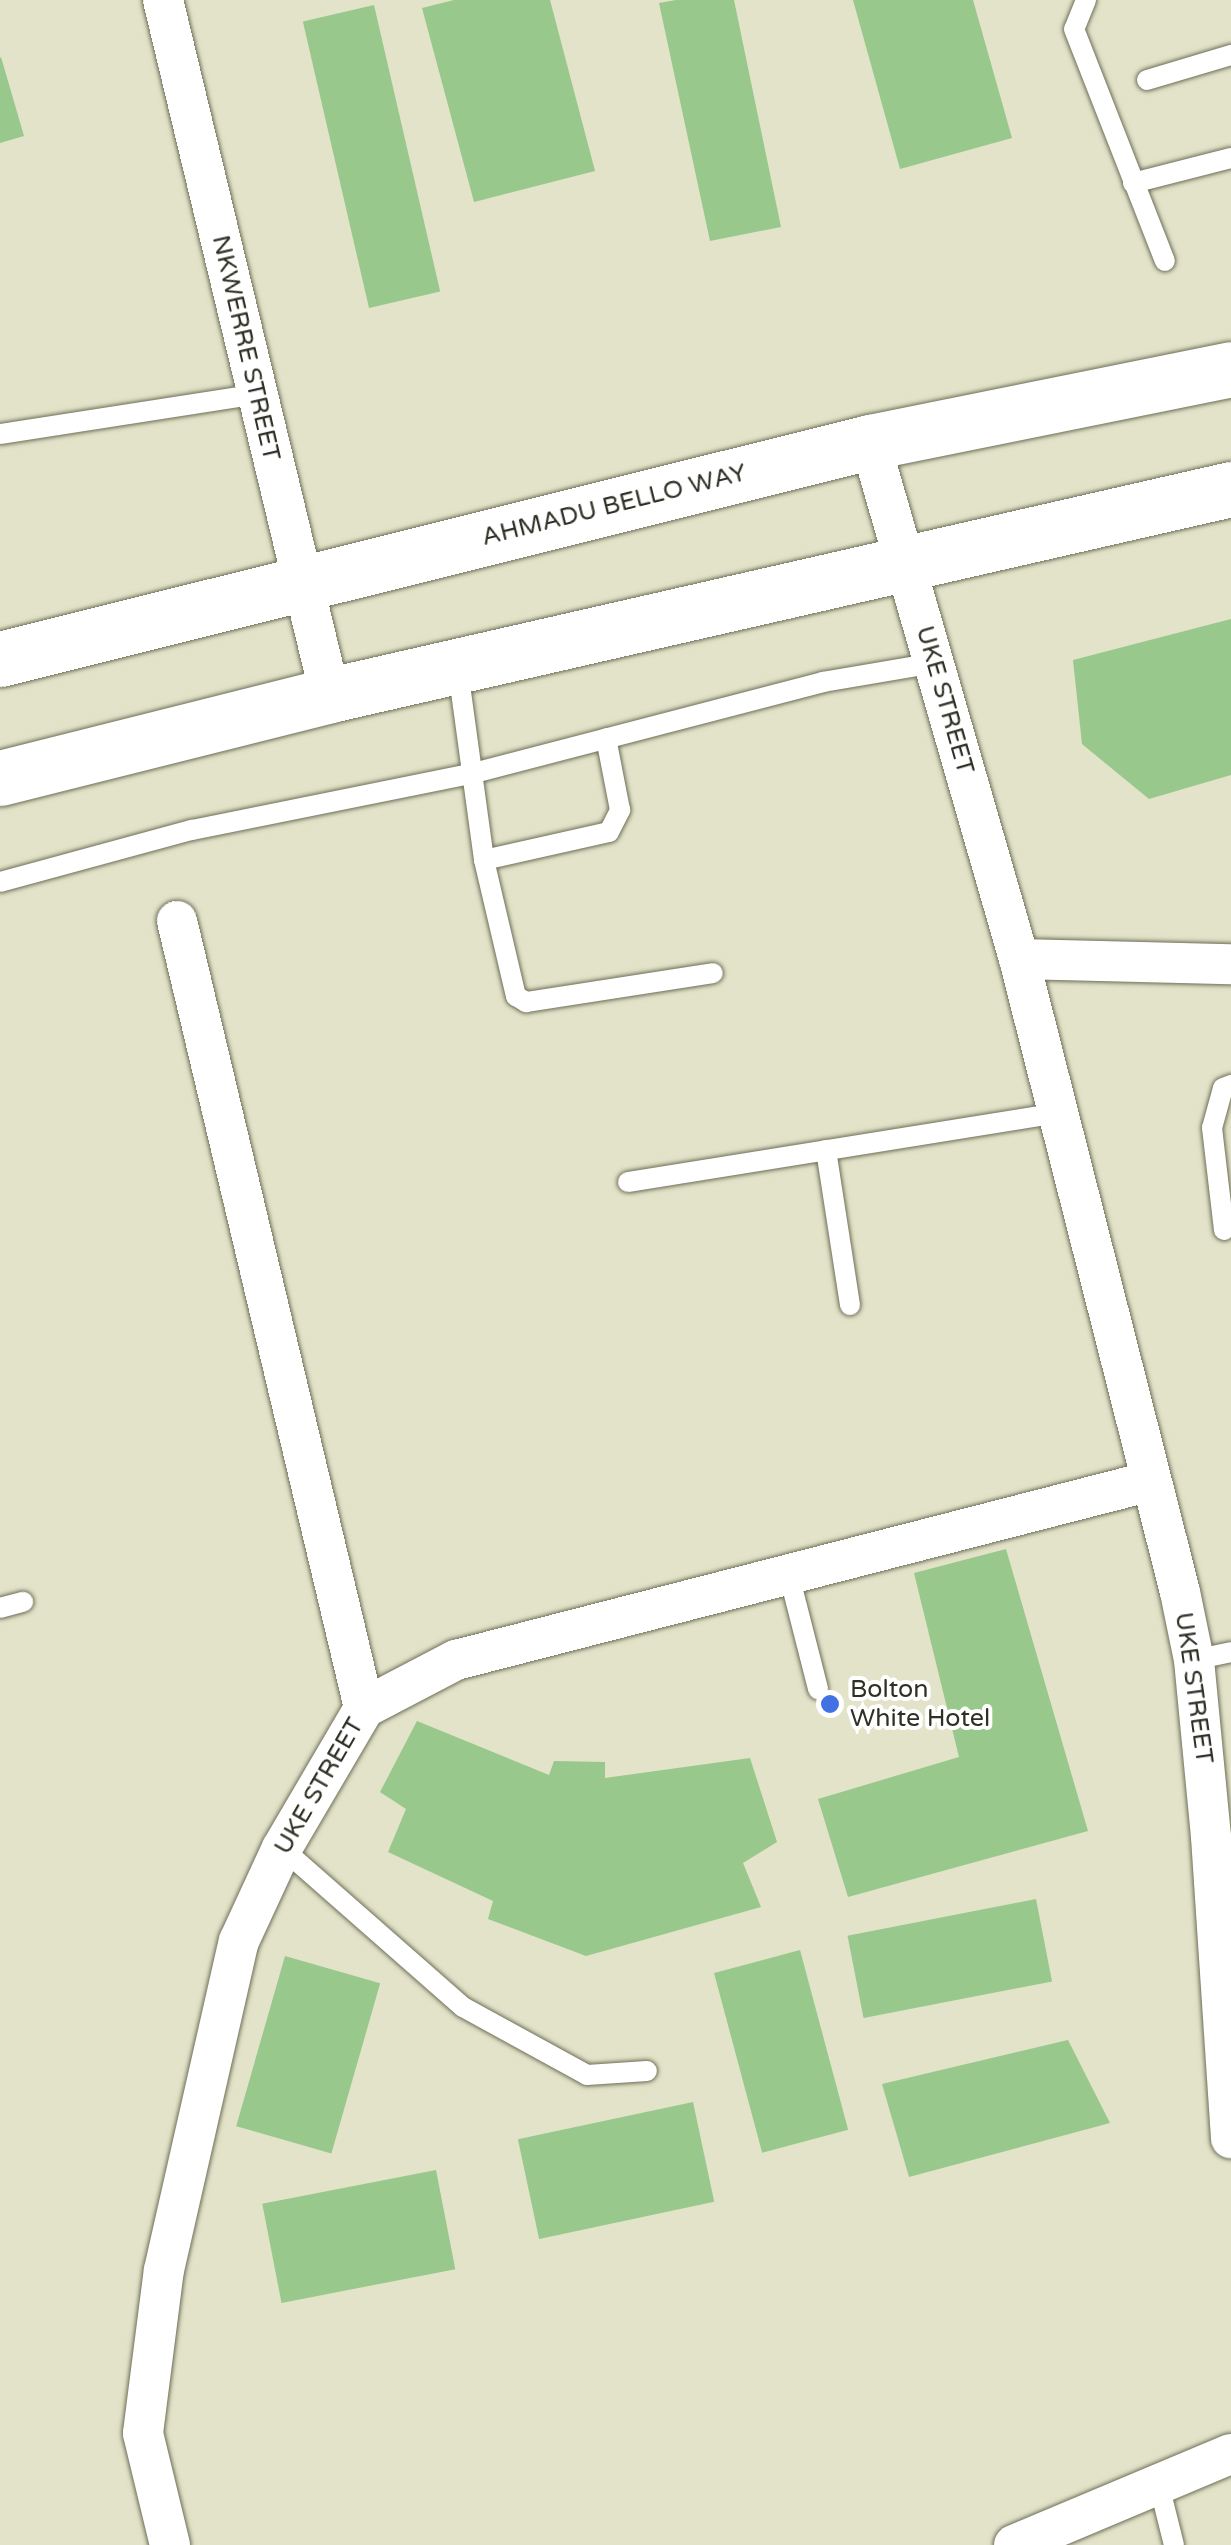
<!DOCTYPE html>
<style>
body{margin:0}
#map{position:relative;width:1231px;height:2545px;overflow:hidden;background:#e2e3c9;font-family:"Varela Round",sans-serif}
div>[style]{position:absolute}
.building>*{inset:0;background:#98c88b;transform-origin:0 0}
.roads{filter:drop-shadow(0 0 2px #6e6f58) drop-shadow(0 0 2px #6e6f58)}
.lane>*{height:20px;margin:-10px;padding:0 10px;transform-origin:10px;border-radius:10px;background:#fff}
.street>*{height:40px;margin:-20px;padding:0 20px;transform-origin:20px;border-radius:20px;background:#fff}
.primary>*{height:55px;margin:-27.5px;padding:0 27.5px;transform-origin:27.5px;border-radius:27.5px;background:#fff}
.dots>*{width:28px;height:28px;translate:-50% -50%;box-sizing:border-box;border:5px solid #fff;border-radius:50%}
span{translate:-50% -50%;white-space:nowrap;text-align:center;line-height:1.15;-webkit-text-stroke:8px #fff;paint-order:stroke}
.street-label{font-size:25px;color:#2e2f25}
.poi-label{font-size:25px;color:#2e2f25}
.left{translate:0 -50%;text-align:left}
</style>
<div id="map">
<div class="building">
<div style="clip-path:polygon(454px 0,550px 0,595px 171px,474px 202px,422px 8px)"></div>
<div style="clip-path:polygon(676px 0,734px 0,781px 227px,710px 241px,659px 3px)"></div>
<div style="clip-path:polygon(853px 0,973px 0,1012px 138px,900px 169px)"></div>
<div style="left:374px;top:5px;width:294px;height:73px;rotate:77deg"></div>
<div style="clip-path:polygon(1px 57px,24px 136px,0 143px,0 58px)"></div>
<div style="clip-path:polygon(1231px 619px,1231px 775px,1149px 799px,1082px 744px,1073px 660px)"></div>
<div style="clip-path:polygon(1006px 1549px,1088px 1831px,848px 1897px,818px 1799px,959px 1757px,914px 1573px)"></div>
<div style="clip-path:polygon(417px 1721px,549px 1775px,554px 1761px,605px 1762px,605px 1778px,750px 1758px,777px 1842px,743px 1863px,761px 1907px,586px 1956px,488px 1919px,493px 1901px,388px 1852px,406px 1809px,380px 1792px)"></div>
<div style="left:1036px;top:1899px;width:84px;height:192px;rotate:79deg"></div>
<div style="left:800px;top:1950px;width:186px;height:89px;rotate:75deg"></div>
<div style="left:285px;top:1956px;width:99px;height:177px;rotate:16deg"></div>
<div style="clip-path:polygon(1068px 2040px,1110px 2123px,909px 2177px,882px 2084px)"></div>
<div style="left:693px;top:2102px;width:102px;height:179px;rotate:78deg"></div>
<div style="left:436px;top:2170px;width:101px;height:177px;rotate:79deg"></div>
</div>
<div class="roads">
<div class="lane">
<div style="left:1086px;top:0;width:31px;rotate:112deg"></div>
<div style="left:1074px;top:29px;width:249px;rotate:68.6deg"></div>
<div style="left:1147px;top:80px;width:88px;rotate:-16.6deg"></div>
<div style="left:1133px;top:183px;width:101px;rotate:-14.3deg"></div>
<div style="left:0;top:434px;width:260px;rotate:-8.8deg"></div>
<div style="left:458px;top:670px;width:192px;rotate:82.2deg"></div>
<div style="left:484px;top:860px;width:140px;rotate:76.8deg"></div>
<div style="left:516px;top:996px;width:12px;rotate:31deg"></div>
<div style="left:526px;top:1002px;width:189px;rotate:-8.8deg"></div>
<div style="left:484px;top:860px;width:128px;rotate:-12.6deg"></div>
<div style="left:609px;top:832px;width:25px;rotate:-63deg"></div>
<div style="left:620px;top:810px;width:73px;rotate:-101deg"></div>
<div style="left:0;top:882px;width:199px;rotate:-15.2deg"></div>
<div style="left:192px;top:830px;width:288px;rotate:-11.4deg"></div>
<div style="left:474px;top:773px;width:361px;rotate:-14.6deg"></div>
<div style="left:823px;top:682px;width:113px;rotate:-9.7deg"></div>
<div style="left:826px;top:1150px;width:157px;rotate:81.2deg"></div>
<div style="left:628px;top:1182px;width:436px;rotate:-9.1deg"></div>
<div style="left:1224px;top:1230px;width:103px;rotate:-96.7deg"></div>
<div style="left:1212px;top:1128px;width:41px;rotate:-74.6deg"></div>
<div style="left:1223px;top:1088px;width:9px;rotate:-21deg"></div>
<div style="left:789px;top:1575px;width:118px;rotate:75.7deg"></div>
<div style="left:0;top:1608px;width:24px;rotate:-15deg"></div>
<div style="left:1194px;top:1660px;width:38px;rotate:-12deg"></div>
<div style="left:282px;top:1848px;width:241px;rotate:41.3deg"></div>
<div style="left:463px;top:2007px;width:141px;rotate:28.7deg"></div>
<div style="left:587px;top:2075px;width:60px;rotate:-3.8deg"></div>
<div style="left:1159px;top:2485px;width:62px;rotate:76deg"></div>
</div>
<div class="street">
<div style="left:163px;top:0;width:715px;rotate:76.49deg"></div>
<div style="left:870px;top:442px;width:538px;rotate:73.92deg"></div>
<div style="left:1019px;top:959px;width:653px;rotate:75.73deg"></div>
<div style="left:1180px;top:1592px;width:69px;rotate:78.4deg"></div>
<div style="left:1194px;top:1660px;width:178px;rotate:84.5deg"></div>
<div style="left:1211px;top:1837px;width:302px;rotate:86.2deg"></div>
<div style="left:177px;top:921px;width:809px;rotate:76.63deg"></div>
<div style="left:1019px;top:959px;width:212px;rotate:1.4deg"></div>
<div style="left:170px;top:2545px;width:115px;rotate:-103.6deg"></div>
<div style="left:143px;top:2433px;width:164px;rotate:-82.7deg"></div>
<div style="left:164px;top:2270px;width:337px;rotate:-77.2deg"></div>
<div style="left:239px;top:1941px;width:102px;rotate:-65.2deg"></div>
<div style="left:282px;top:1848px;width:162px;rotate:-59.6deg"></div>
<div style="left:364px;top:1708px;width:104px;rotate:-27.6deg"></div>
<div style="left:456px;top:1660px;width:718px;rotate:-14.44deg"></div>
<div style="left:1014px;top:2545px;width:235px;rotate:-22.8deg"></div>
</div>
<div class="primary">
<div style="left:0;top:659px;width:897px;rotate:-14.01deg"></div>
<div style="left:870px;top:442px;width:368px;rotate:-11.4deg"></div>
<div style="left:0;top:778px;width:340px;rotate:-14.1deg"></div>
<div style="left:330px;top:695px;width:924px;rotate:-12.88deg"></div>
</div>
</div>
<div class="dots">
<div style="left:830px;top:1704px;background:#4171e2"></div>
</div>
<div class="street-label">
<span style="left:246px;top:348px;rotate:77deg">NKWERRE STREET</span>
<span style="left:614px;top:505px;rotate:-14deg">AHMADU BELLO WAY</span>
<span style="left:945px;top:700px;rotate:74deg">UKE STREET</span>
<span style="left:1194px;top:1688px;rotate:82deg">UKE STREET</span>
<span style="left:319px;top:1786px;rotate:-60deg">UKE STREET</span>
</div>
<div class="poi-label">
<span class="left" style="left:850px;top:1704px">Bolton<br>White Hotel</span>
</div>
</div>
